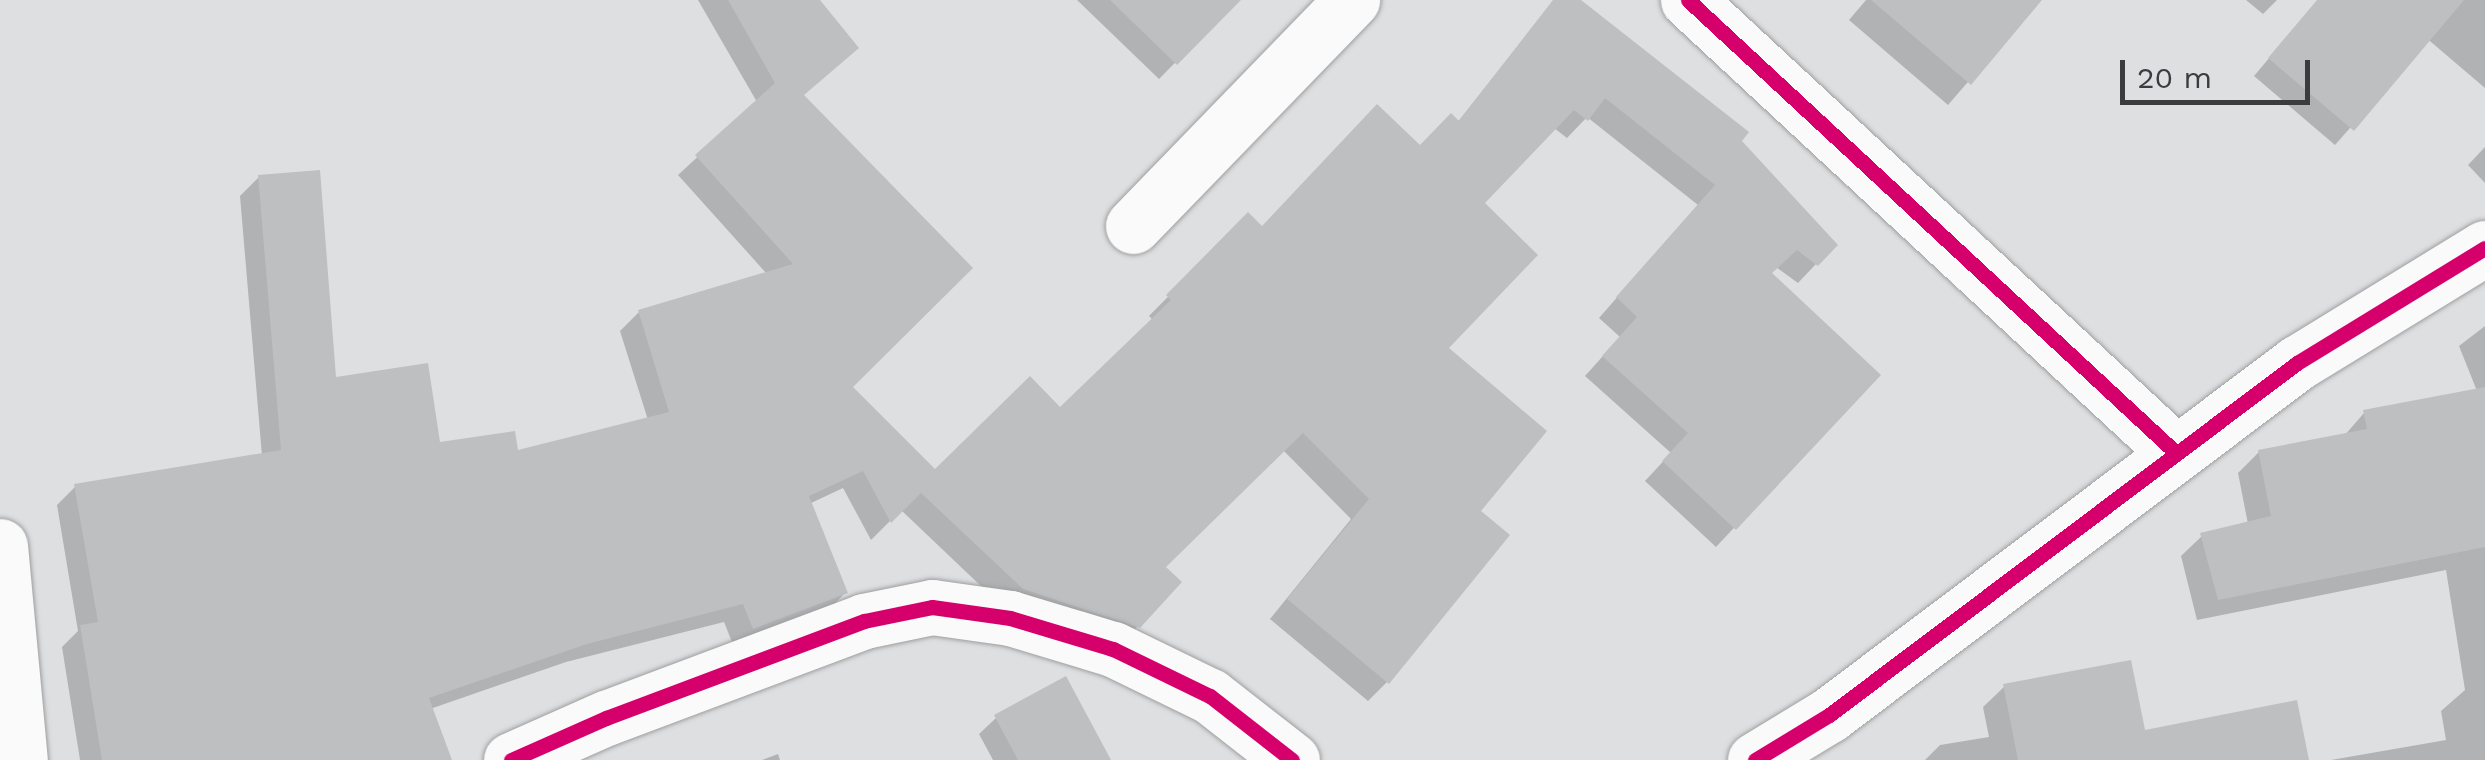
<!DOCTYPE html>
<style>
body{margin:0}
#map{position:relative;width:2485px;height:760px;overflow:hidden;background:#dedfe1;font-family:"Work Sans",sans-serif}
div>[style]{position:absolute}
.shadow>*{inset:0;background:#0003}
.building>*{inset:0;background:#bebfc1}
.roads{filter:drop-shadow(0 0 2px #9e9fa0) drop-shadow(0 0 2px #9e9fa0)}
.minor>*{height:55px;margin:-27.5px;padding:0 27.5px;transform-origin:27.5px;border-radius:27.5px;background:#fafafa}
.cycleway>*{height:15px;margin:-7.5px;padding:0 7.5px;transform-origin:7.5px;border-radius:7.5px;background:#d6006c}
span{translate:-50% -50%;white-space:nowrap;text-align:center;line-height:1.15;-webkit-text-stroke:9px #dddfe2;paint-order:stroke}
.scale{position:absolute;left:2120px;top:60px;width:190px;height:45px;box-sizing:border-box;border:5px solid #3c3c3e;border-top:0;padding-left:12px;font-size:30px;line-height:35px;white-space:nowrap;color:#3c3c3e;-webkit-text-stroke:8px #dddfe2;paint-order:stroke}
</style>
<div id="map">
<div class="shadow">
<div style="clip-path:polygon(698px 0,817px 0,802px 97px,849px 387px,935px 472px,1060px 411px,1153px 320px,1149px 316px,1248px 216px,1261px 229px,1420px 148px,1457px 123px,1554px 0,1577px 0,1739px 141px,1834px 245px,1798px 283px,1776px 267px,1769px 274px,1877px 375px,1716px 547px,1645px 481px,1671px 453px,1585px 376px,1620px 337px,1599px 318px,1698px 205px,1587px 117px,1567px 138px,1554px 128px,1482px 203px,1445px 348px,1477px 511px,1387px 682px,1368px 701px,1270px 619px,1351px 519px,1283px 450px,1162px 568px,1138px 626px,1119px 645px,1004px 608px,901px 510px,871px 540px,843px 488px,809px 504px,845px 593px,827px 612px,734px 647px,724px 622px,566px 662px,430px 709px,449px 760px,80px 760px,62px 647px,78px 631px,57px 505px,75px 487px,262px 456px,240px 196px,259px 177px,334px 380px,438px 445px,516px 453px,648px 420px,620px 331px,639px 312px,767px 274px,678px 175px,757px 102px)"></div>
<div style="clip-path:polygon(1077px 0,1237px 0,1159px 79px)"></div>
<div style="clip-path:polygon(1866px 0,2039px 0,1948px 105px,1849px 20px)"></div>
<div style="clip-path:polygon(2246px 0,2277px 0,2263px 14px)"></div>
<div style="clip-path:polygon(2318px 0,2356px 0,2417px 52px,2335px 145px,2254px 76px)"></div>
<div style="clip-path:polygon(2421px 0,2485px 0,2485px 88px,2404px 19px)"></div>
<div style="clip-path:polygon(2485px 147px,2485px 183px,2468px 165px)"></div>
<div style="clip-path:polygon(2485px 326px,2485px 760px,2331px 760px,2446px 740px,2441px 711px,2465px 690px,2446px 570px,2197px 620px,2181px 556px,2202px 536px,2248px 524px,2238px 473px,2259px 452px,2344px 436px,2364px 413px,2477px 391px,2459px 346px)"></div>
<div style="clip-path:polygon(2004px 687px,2143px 733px,2306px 760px,1925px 760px,1940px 745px,1989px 737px,1983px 707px)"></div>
<div style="clip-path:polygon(996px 718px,1108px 760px,993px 760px,979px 734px)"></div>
<div style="clip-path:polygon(778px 754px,780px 760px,762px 760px)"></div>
</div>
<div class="building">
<div style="clip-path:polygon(728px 0,820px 0,859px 48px,804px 95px,973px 268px,853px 387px,935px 469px,1030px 376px,1060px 407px,1171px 300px,1166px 295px,1248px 212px,1262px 226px,1377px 104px,1420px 145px,1451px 113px,1459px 121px,1553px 0,1581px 0,1749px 132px,1742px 141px,1838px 245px,1818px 266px,1797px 250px,1772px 273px,1881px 375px,1736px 530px,1662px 461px,1688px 433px,1602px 356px,1637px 317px,1616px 297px,1715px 185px,1605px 98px,1588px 121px,1574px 110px,1485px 203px,1538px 255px,1449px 348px,1547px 431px,1481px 511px,1510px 535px,1389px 684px,1287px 599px,1369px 499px,1303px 433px,1166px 567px,1182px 582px,1140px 628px,1023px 589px,921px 493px,891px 523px,863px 471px,809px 496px,848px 593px,753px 629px,743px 604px,587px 644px,429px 698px,452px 760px,102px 760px,80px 625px,98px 622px,74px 484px,281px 450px,258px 175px,320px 170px,336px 377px,428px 363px,440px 442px,515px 431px,518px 450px,669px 412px,638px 310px,793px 264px,695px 155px,775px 83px)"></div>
<div style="clip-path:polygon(1110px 0,1241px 0,1177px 65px)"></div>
<div style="clip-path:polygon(1871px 0,2042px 0,1971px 85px)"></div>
<div style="clip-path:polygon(2317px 0,2464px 0,2354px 131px,2268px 58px)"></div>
<div style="clip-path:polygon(2485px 387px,2485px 547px,2218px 600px,2200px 533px,2271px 516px,2258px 450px,2367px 429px,2363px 410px)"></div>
<div style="clip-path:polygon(2131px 660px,2145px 730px,2297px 700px,2309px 760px,2018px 760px,2003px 684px)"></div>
<div style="clip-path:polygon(1066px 676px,1111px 760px,1018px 760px,994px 715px)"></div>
</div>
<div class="roads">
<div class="minor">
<div style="left:1688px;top:0;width:663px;rotate:42.86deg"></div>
<div style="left:1133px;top:226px;width:315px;rotate:-45.9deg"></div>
<div style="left:0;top:546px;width:215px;rotate:84.7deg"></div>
<div style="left:511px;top:760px;width:104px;rotate:-23.9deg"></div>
<div style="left:606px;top:718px;width:276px;rotate:-20.6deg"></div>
<div style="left:864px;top:621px;width:69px;rotate:-11.6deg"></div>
<div style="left:932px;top:607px;width:79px;rotate:8deg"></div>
<div style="left:1010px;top:618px;width:108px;rotate:16.8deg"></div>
<div style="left:1113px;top:649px;width:108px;rotate:25.9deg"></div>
<div style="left:1210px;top:696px;width:104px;rotate:38deg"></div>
<div style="left:1755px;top:760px;width:87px;rotate:-31.3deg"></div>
<div style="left:1829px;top:715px;width:586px;rotate:-36.95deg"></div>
<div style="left:2297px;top:363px;width:220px;rotate:-31.5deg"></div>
</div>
</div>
<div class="cycleway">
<div style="left:1688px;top:0;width:663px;rotate:42.86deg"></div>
<div style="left:511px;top:760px;width:104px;rotate:-23.9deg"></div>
<div style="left:606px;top:718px;width:276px;rotate:-20.6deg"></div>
<div style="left:864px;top:621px;width:69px;rotate:-11.6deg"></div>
<div style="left:932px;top:607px;width:79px;rotate:8deg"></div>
<div style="left:1010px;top:618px;width:108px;rotate:16.8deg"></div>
<div style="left:1113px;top:649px;width:108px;rotate:25.9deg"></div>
<div style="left:1210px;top:696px;width:104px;rotate:38deg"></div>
<div style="left:1755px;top:760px;width:87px;rotate:-31.3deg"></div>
<div style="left:1829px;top:715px;width:586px;rotate:-36.95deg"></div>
<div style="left:2297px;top:363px;width:220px;rotate:-31.5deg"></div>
</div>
<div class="scale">20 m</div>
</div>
